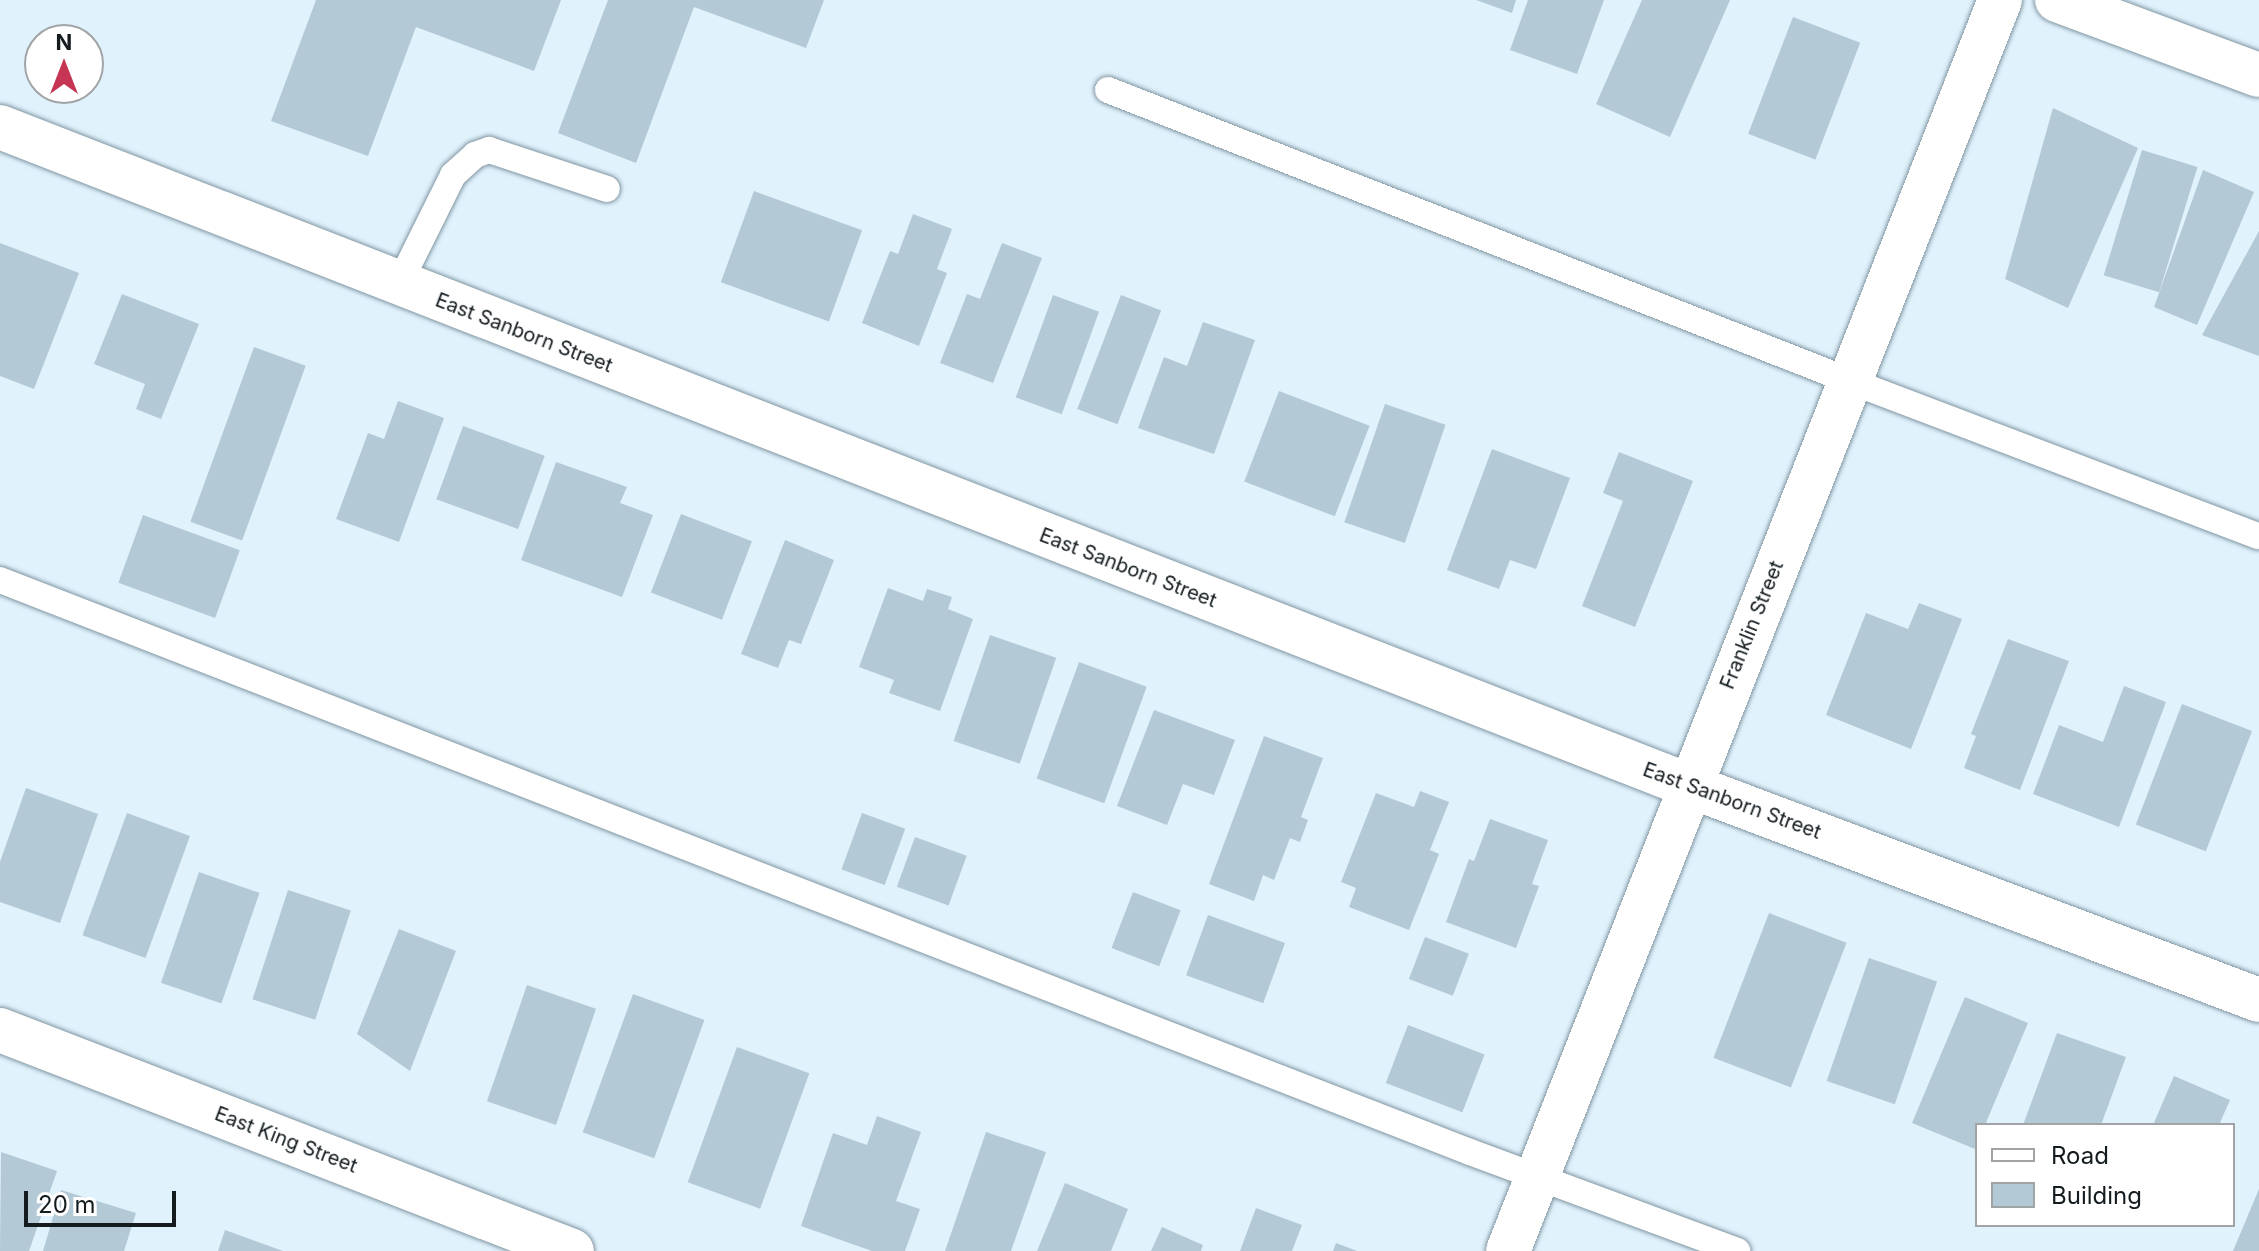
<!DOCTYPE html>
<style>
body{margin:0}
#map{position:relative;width:2259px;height:1251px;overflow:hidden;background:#e0f2fc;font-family:Inter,sans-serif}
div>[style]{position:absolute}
.building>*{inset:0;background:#b3c9d6;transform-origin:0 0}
.roads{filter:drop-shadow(0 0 2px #8196a2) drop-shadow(0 0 2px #8196a2)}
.lane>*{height:26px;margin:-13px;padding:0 13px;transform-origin:13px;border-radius:13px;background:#fff}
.street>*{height:44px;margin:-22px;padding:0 22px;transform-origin:22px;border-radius:22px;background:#fff}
.secondary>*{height:44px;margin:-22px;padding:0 22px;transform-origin:22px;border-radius:22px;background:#fff}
span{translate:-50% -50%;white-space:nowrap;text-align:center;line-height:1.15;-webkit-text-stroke:8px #fff;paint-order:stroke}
.street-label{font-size:20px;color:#141c20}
.legend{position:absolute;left:1975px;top:1123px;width:260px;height:104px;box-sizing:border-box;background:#fff;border:2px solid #a1a4a6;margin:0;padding:10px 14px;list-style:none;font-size:24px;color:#141c20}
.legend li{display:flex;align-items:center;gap:16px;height:40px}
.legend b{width:40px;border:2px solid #a1a4a6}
.north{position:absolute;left:24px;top:24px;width:80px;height:80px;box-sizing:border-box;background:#fff;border:2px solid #a1a4a6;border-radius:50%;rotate:0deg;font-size:22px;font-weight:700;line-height:32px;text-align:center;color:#141c20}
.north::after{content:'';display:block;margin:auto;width:28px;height:36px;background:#c63654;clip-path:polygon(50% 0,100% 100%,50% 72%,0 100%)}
.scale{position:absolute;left:24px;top:1191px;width:152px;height:36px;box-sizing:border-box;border:4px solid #141c20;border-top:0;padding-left:10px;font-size:24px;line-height:28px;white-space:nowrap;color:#141c20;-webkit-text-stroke:6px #fff;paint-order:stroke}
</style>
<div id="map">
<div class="building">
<div style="clip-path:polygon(316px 0,561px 0,534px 71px,416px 27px,368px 156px,271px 121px)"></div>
<div style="clip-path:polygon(608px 0,824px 0,806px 48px,694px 7px,636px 163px,558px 133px)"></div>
<div style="clip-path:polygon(1476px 0,1516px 0,1512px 13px)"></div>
<div style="clip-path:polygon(1528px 0,1604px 0,1577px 74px,1510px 50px)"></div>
<div style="clip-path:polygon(1642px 0,1730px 0,1670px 137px,1596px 104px)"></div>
<div style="left:1793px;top:17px;width:72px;height:125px;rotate:21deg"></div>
<div style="clip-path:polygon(2053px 108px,2138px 148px,2068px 308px,2005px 279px)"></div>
<div style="left:2142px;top:150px;width:58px;height:131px;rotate:17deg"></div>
<div style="clip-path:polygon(2203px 170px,2254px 192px,2197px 325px,2154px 307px)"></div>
<div style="left:754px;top:191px;width:115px;height:97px;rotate:20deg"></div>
<div style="clip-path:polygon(913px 214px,952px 229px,937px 269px,947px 273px,919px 346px,862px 323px,890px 251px,898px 254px)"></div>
<div style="clip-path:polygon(2259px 231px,2259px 356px,2202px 335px)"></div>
<div style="clip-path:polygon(0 243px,79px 273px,34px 389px,0 376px)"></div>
<div style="clip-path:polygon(1002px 243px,1042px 258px,993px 383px,940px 363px,967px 294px,980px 299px)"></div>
<div style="clip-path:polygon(122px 294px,199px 324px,161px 419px,136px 409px,145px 384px,94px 364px)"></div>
<div style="left:1053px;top:295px;width:49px;height:109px;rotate:20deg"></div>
<div style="left:1121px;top:295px;width:43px;height:122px;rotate:21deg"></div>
<div style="clip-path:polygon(1203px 322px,1255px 340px,1214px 454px,1138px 428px,1164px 357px,1187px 366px)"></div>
<div style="left:254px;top:347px;width:55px;height:186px;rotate:20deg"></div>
<div style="left:1279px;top:391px;width:97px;height:97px;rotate:21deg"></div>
<div style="clip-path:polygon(398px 401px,444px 418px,399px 542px,336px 519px,368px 433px,384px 439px)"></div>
<div style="left:1385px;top:404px;width:64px;height:125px;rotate:19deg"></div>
<div style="left:463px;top:426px;width:87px;height:78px;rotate:20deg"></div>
<div style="clip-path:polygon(1492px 449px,1570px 478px,1536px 569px,1510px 560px,1499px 589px,1447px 570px)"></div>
<div style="clip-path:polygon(1619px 452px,1693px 481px,1635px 627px,1582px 606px,1623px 501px,1603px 493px)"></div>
<div style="clip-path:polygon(556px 462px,627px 487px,620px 503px,653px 515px,622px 597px,521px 560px)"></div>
<div style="left:681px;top:514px;width:76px;height:84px;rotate:21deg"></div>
<div style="left:143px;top:515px;width:103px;height:72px;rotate:20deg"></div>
<div style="clip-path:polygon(785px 540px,834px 560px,801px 644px,789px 640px,778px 668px,741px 654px)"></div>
<div style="clip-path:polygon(888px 588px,923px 601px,927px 589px,952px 597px,948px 609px,973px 619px,940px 711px,889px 693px,894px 680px,859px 667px)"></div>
<div style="clip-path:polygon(1919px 603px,1962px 619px,1911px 749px,1826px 715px,1866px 613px,1908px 629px)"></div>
<div style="left:990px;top:635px;width:70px;height:112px;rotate:19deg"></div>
<div style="clip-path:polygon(2008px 639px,2069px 661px,2020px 790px,1964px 768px,1976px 736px,1971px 734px)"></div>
<div style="left:1079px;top:662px;width:72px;height:124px;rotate:20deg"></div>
<div style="clip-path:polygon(2124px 686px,2166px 702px,2119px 827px,2033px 794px,2059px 725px,2103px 742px)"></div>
<div style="left:2182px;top:704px;width:75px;height:129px;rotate:21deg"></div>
<div style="clip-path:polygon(1154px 710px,1235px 740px,1214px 795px,1183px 784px,1167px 825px,1117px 806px)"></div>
<div style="clip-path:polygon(1264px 736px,1323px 758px,1301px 817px,1308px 820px,1300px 842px,1290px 838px,1274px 880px,1263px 875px,1254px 901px,1209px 884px)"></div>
<div style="clip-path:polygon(26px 788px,98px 814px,60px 923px,0 902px,0 862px)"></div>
<div style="clip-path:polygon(1420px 791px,1449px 802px,1430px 850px,1439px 854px,1409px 930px,1349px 907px,1356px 888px,1341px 882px,1376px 793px,1414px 807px)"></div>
<div style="left:127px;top:813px;width:67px;height:130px;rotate:20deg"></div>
<div style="left:862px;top:813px;width:46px;height:60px;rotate:20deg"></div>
<div style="clip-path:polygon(1490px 819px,1548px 840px,1532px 884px,1539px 886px,1516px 948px,1446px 922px,1469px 859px,1474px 861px)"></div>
<div style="left:915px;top:837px;width:55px;height:53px;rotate:20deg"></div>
<div style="left:199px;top:872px;width:64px;height:117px;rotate:19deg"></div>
<div style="left:288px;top:890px;width:66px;height:115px;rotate:18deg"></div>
<div style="left:1133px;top:892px;width:51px;height:60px;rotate:21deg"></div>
<div style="left:1769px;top:913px;width:83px;height:155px;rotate:21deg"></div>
<div style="left:1208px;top:915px;width:82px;height:64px;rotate:20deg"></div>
<div style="clip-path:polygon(399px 929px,456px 951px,410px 1071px,357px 1034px)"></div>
<div style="left:1425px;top:937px;width:47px;height:45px;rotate:21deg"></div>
<div style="left:1869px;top:958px;width:72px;height:130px;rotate:19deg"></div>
<div style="left:527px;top:985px;width:73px;height:123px;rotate:19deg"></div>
<div style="left:633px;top:994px;width:76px;height:147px;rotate:20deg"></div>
<div style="clip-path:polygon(1965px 997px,2028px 1023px,1985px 1125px,1977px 1125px,1975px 1149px,1912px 1123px)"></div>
<div style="left:1408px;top:1025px;width:82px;height:62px;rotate:21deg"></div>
<div style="clip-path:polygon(2057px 1033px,2126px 1057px,2101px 1125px,2023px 1125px)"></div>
<div style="left:737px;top:1047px;width:77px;height:144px;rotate:20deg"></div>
<div style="clip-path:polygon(2174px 1076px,2230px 1100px,2219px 1125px,2153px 1125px)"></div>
<div style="clip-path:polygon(877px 1116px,921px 1132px,896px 1201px,920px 1209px,905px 1251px,872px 1251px,801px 1226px,833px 1133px,867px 1145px)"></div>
<div style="clip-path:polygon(986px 1132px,1046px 1152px,1011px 1251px,945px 1251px)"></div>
<div style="clip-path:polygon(1px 1152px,57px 1171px,29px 1251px,0 1251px)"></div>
<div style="clip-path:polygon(1065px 1183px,1128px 1209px,1111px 1251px,1037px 1251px)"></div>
<div style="clip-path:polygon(2259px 1189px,2259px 1251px,2233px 1251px)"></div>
<div style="clip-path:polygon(61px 1190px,136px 1213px,124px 1251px,43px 1251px)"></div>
<div style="clip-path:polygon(1256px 1208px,1302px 1225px,1292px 1251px,1240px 1251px)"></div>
<div style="clip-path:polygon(1162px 1227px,1203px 1245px,1201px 1251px,1151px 1251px)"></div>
<div style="clip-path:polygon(225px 1230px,283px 1251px,218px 1251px)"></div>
<div style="clip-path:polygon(1336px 1243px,1357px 1251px,1333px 1251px)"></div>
</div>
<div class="roads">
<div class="lane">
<div style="left:1108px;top:90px;width:797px;rotate:21.41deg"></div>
<div style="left:1850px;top:381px;width:437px;rotate:20.8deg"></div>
<div style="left:399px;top:284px;width:122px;rotate:-63.6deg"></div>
<div style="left:453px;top:175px;width:30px;rotate:-42deg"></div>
<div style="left:475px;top:155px;width:15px;rotate:-20deg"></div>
<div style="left:489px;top:150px;width:124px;rotate:18.3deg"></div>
<div style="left:0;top:580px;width:1577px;rotate:21.26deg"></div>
<div style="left:1470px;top:1152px;width:285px;rotate:20.3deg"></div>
</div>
<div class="street">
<div style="left:2057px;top:0;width:215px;rotate:20.4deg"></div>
<div style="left:0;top:1030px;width:613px;rotate:21.12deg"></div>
</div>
<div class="secondary">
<div style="left:0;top:127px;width:1814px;rotate:21.3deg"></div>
<div style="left:1690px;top:786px;width:608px;rotate:20.61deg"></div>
<div style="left:1508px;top:1251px;width:1344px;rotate:-68.53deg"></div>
</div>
</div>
<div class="street-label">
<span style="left:524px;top:333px;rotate:21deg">East Sanborn Street</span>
<span style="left:1128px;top:568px;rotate:21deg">East Sanborn Street</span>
<span style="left:1752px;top:625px;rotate:-68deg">Franklin Street</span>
<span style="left:1732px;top:801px;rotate:20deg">East Sanborn Street</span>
<span style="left:286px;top:1140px;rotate:21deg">East King Street</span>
</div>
<ul class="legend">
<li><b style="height:10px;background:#fff"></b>Road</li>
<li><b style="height:22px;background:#b3c9d6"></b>Building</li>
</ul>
<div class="north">N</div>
<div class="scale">20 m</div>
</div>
